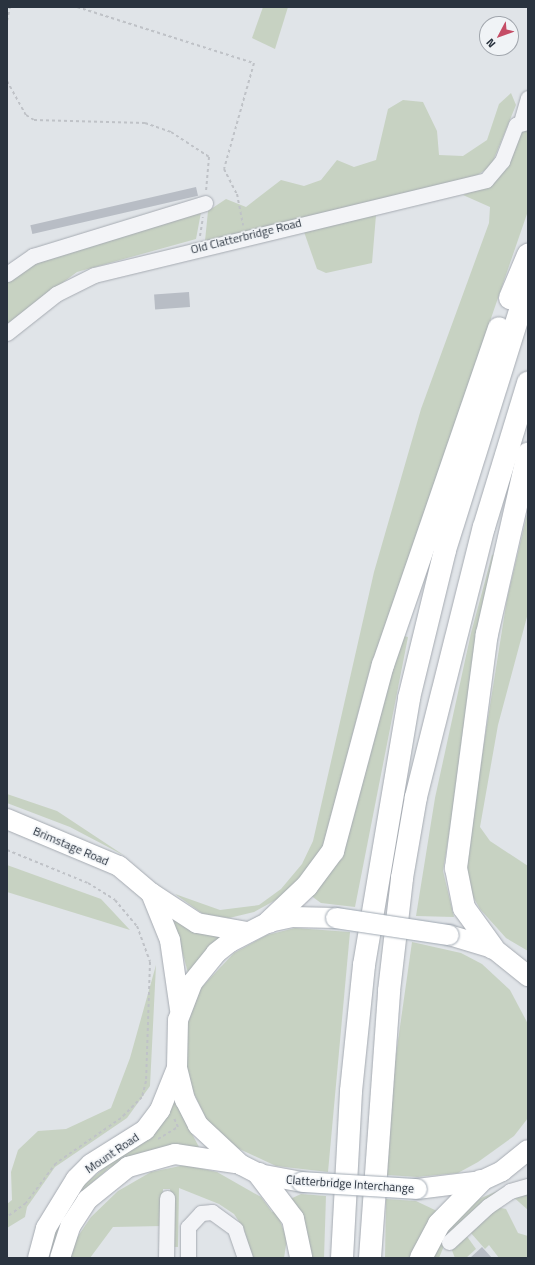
<!DOCTYPE html>
<style>
body{margin:0}
#map{position:relative;width:535px;height:1265px;overflow:hidden;background:#e0e4e8;font-family:"Titillium Web",sans-serif}
div>[style]{position:absolute}
.green>*{inset:0;background:#c7d2c2}
.building>*{inset:0;background:#b8bdc5;transform-origin:0 0}
.path>*{height:2px;margin-top:-1px;transform-origin:0;background:repeating-linear-gradient(90deg,#bfc2c7 0 3px,transparent 0 6px)}
.roads{filter:drop-shadow(0 0 1px #a6abb2) drop-shadow(0 0 1px #a6abb2)}
.minor>*{height:15px;margin:-7.5px;padding:0 7.5px;transform-origin:7.5px;border-radius:7.5px;background:#f3f4f7}
.major>*{height:20px;margin:-10px;padding:0 10px;transform-origin:10px;border-radius:10px;background:#fff}
.highway>*{height:22px;margin:-11px;padding:0 11px;transform-origin:11px;border-radius:11px;background:#fff}
.bridges{filter:drop-shadow(0 0 1px #a0a9b3) drop-shadow(0 0 1px #a0a9b3)}
.major-bridge>*{height:20px;margin:-10px;padding:0 10px;transform-origin:10px;border-radius:10px;background:#fff}
span{translate:-50% -50%;white-space:nowrap;text-align:center;line-height:1.15;-webkit-text-stroke:3px #f0f3f6;paint-order:stroke}
.street-label{font-size:12px;color:#2a333f}
.frame{position:absolute;inset:0;border:8px solid #2a333f;pointer-events:none}
.north{position:absolute;left:479px;top:16px;width:40px;height:40px;box-sizing:border-box;background:#f0f3f6;border:1px solid #a1a6ad;border-radius:50%;rotate:229deg;font-size:11px;font-weight:700;line-height:16px;text-align:center;color:#2a333f}
.north::after{content:'';display:block;margin:auto;width:14px;height:18px;background:#c54d66;clip-path:polygon(50% 0,100% 100%,50% 72%,0 100%)}
</style>
<div id="map">
<div class="green">
<div style="clip-path:polygon(263px 7px,288px 7px,275px 49px,252px 38px)"></div>
<div style="clip-path:polygon(511px 93px,516px 105px,491px 166px,470px 180px,205px 241px,208px 211px,226px 199px,246px 207px,281px 180px,304px 186px,321px 180px,337px 160px,354px 167px,376px 160px,388px 109px,403px 100px,423px 102px,437px 131px,439px 155px,463px 156px,487px 140px,499px 104px)"></div>
<div style="clip-path:polygon(528px 126px,528px 211px,370px 669px,319px 861px,281px 897px,254px 912px,229px 918px,203px 914px,175px 894px,220px 910px,259px 905px,281px 889px,302px 864px,313px 841px,374px 572px,421px 409px,489px 223px,490px 207px,463px 195px,484px 187px,520px 132px)"></div>
<div style="clip-path:polygon(202px 207px,196px 239px,77px 272px,7px 324px,7px 282px,45px 258px)"></div>
<div style="clip-path:polygon(376px 215px,372px 263px,326px 273px,317px 269px,303px 229px)"></div>
<div style="clip-path:polygon(528px 510px,528px 613px,498px 725px,480px 827px,490px 841px,528px 866px,528px 951px,506px 938px,480px 909px,472px 895px,465px 862px,507px 599px)"></div>
<div style="clip-path:polygon(495px 554px,443px 871px,454px 917px,416px 916px,435px 798px,471px 633px,492px 555px)"></div>
<div style="clip-path:polygon(400px 635px,408px 637px,355px 907px,321px 903px,310px 895px)"></div>
<div style="clip-path:polygon(7px 794px,57px 811px,125px 856px,70px 827px,7px 803px)"></div>
<div style="clip-path:polygon(7px 865px,101px 899px,130px 930px,7px 892px)"></div>
<div style="clip-path:polygon(176px 918px,221px 936px,188px 973px,174px 921px)"></div>
<div style="clip-path:polygon(295px 928px,350px 932px,328px 1172px,276px 1166px,233px 1146px,208px 1123px,186px 1077px,184px 1034px,200px 989px,234px 953px,267px 935px)"></div>
<div style="clip-path:polygon(412px 942px,461px 953px,482px 964px,510px 990px,528px 1024px,528px 1118px,514px 1136px,478px 1162px,458px 1173px,417px 1177px,387px 1175px,395px 1062px)"></div>
<div style="clip-path:polygon(156px 965px,150px 1086px,127px 1118px,55px 1167px,27px 1207px,25px 1217px,7px 1228px,7px 1204px,12px 1200px,11px 1172px,18px 1150px,38px 1131px,66px 1129px,111px 1108px,130px 1058px)"></div>
<div style="clip-path:polygon(173px 1098px,199px 1147px,148px 1151px,109px 1168px,80px 1193px,58px 1230px,52px 1258px,47px 1258px,57px 1223px,79px 1189px,110px 1163px)"></div>
<div style="clip-path:polygon(185px 1165px,217px 1172px,261px 1197px,272px 1212px,276px 1210px,287px 1239px,284px 1258px,252px 1258px,244px 1229px,234px 1214px,219px 1204px,179px 1188px,178px 1247px,171px 1247px,170px 1189px,163px 1189px,162px 1226px,113px 1227px,90px 1258px,70px 1258px,74px 1242px,91px 1217px,118px 1191px,151px 1172px)"></div>
<div style="clip-path:polygon(528px 1178px,528px 1183px,446px 1241px,439px 1258px,425px 1258px,465px 1209px,481px 1198px)"></div>
<div style="clip-path:polygon(528px 1189px,528px 1210px,511px 1195px)"></div>
<div style="clip-path:polygon(301px 1194px,326px 1196px,324px 1258px,307px 1258px,288px 1200px)"></div>
<div style="clip-path:polygon(386px 1199px,416px 1201px,437px 1211px,410px 1258px,385px 1258px)"></div>
<div style="clip-path:polygon(496px 1207px,506px 1209px,518px 1233px,528px 1236px,528px 1258px,499px 1258px,489px 1245px,485px 1249px,470px 1232px)"></div>
<div style="clip-path:polygon(466px 1235px,476px 1249px,466px 1258px,455px 1258px,451px 1248px)"></div>
</div>
<div class="building">
<div style="left:196px;top:187px;width:9px;height:170px;rotate:77deg"></div>
<div style="left:189px;top:292px;width:15px;height:35px;rotate:86deg"></div>
<div style="clip-path:polygon(482px 1247px,492px 1258px,470px 1258px)"></div>
</div>
<div class="path">
<div style="left:77px;top:7px;width:186px;rotate:17.6deg"></div>
<div style="left:254px;top:63px;width:110px;rotate:105.8deg"></div>
<div style="left:224px;top:169px;width:28px;rotate:63deg"></div>
<div style="left:237px;top:194px;width:32px;rotate:79deg"></div>
<div style="left:7px;top:21px;width:14px;rotate:-78deg"></div>
<div style="left:7px;top:81px;width:39px;rotate:61deg"></div>
<div style="left:26px;top:115px;width:9px;rotate:32deg"></div>
<div style="left:34px;top:120px;width:111px;rotate:1.5deg"></div>
<div style="left:145px;top:123px;width:28px;rotate:19deg"></div>
<div style="left:171px;top:132px;width:45px;rotate:33.3deg"></div>
<div style="left:209px;top:157px;width:34px;rotate:95deg"></div>
<div style="left:200px;top:236px;width:19px;rotate:-81deg"></div>
<div style="left:7px;top:850px;width:87px;rotate:22.2deg"></div>
<div style="left:88px;top:883px;width:32px;rotate:32deg"></div>
<div style="left:115px;top:900px;width:34px;rotate:50deg"></div>
<div style="left:137px;top:926px;width:38px;rotate:70deg"></div>
<div style="left:150px;top:962px;width:119px;rotate:91.9deg"></div>
<div style="left:146px;top:1081px;width:16px;rotate:104deg"></div>
<div style="left:142px;top:1097px;width:30px;rotate:135deg"></div>
<div style="left:121px;top:1118px;width:79px;rotate:145.3deg"></div>
<div style="left:56px;top:1163px;width:50px;rotate:126.9deg"></div>
<div style="left:26px;top:1203px;width:24px;rotate:144deg"></div>
<div style="left:158px;top:1139px;width:23px;rotate:-31deg"></div>
<div style="left:178px;top:1127px;width:12px;rotate:-114deg"></div>
</div>
<div class="roads">
<div class="minor">
<div style="left:521px;top:122px;width:25px;rotate:-74deg"></div>
<div style="left:7px;top:274px;width:32px;rotate:-35deg"></div>
<div style="left:33px;top:256px;width:180px;rotate:-17.1deg"></div>
<div style="left:7px;top:333px;width:63px;rotate:-38.5deg"></div>
<div style="left:56px;top:294px;width:42px;rotate:-26.6deg"></div>
<div style="left:94px;top:275px;width:403px;rotate:-13.6deg"></div>
<div style="left:486px;top:180px;width:25px;rotate:-50deg"></div>
<div style="left:502px;top:161px;width:39px;rotate:-69deg"></div>
<div style="left:516px;top:125px;width:12px;rotate:-14deg"></div>
<div style="left:449px;top:1242px;width:53px;rotate:-42.7deg"></div>
<div style="left:488px;top:1206px;width:27px;rotate:-34deg"></div>
<div style="left:510px;top:1191px;width:19px;rotate:-16deg"></div>
<div style="left:166px;top:1258px;width:60px;rotate:-89deg"></div>
<div style="left:188px;top:1258px;width:31px;rotate:-90deg"></div>
<div style="left:188px;top:1227px;width:19px;rotate:-47deg"></div>
<div style="left:201px;top:1213px;width:11px;rotate:-5deg"></div>
<div style="left:212px;top:1212px;width:29px;rotate:36deg"></div>
<div style="left:235px;top:1229px;width:31px;rotate:71deg"></div>
</div>
<div class="major">
<div style="left:7px;top:819px;width:121px;rotate:22.8deg"></div>
<div style="left:119px;top:866px;width:42px;rotate:40.2deg"></div>
<div style="left:151px;top:893px;width:55px;rotate:33.1deg"></div>
<div style="left:197px;top:923px;width:51px;rotate:10.2deg"></div>
<div style="left:151px;top:893px;width:51px;rotate:68deg"></div>
<div style="left:170px;top:940px;width:70px;rotate:81.8deg"></div>
<div style="left:449px;top:935px;width:46px;rotate:16.5deg"></div>
<div style="left:493px;top:948px;width:45px;rotate:38.7deg"></div>
<div style="left:302px;top:1182px;width:44px;rotate:-169.5deg"></div>
<div style="left:259px;top:1174px;width:20px;rotate:-153deg"></div>
<div style="left:241px;top:1165px;width:59px;rotate:-137.1deg"></div>
<div style="left:198px;top:1125px;width:28px;rotate:-117deg"></div>
<div style="left:185px;top:1100px;width:33px;rotate:-104deg"></div>
<div style="left:177px;top:1068px;width:48px;rotate:-88.8deg"></div>
<div style="left:178px;top:1020px;width:40px;rotate:-69deg"></div>
<div style="left:192px;top:983px;width:38px;rotate:-51deg"></div>
<div style="left:216px;top:953px;width:18px;rotate:-38deg"></div>
<div style="left:230px;top:942px;width:44px;rotate:-27.1deg"></div>
<div style="left:269px;top:922px;width:24px;rotate:-12deg"></div>
<div style="left:292px;top:917px;width:44px;rotate:1.3deg"></div>
<div style="left:417px;top:1189px;width:64px;rotate:-7.1deg"></div>
<div style="left:481px;top:1181px;width:23px;rotate:-25deg"></div>
<div style="left:502px;top:1171px;width:33px;rotate:-39deg"></div>
<div style="left:38px;top:1258px;width:31px;rotate:-75deg"></div>
<div style="left:46px;top:1228px;width:57px;rotate:-58.5deg"></div>
<div style="left:76px;top:1179px;width:21px;rotate:-45deg"></div>
<div style="left:91px;top:1164px;width:64px;rotate:-32.2deg"></div>
<div style="left:145px;top:1130px;width:25px;rotate:-53deg"></div>
<div style="left:160px;top:1110px;width:45px;rotate:-68deg"></div>
<div style="left:60px;top:1258px;width:35px;rotate:-72deg"></div>
<div style="left:71px;top:1225px;width:30px;rotate:-57deg"></div>
<div style="left:87px;top:1200px;width:53px;rotate:-38.8deg"></div>
<div style="left:128px;top:1167px;width:49px;rotate:-15.5deg"></div>
<div style="left:175px;top:1154px;width:61px;rotate:8.5deg"></div>
</div>
<div class="highway">
<div style="left:510px;top:298px;width:47px;rotate:-67.3deg"></div>
<div style="left:269px;top:922px;width:52px;rotate:-43.5deg"></div>
<div style="left:307px;top:886px;width:44px;rotate:-53.4deg"></div>
<div style="left:333px;top:851px;width:193px;rotate:-75deg"></div>
<div style="left:383px;top:665px;width:356px;rotate:-71deg"></div>
<div style="left:493px;top:948px;width:49px;rotate:-125.9deg"></div>
<div style="left:464px;top:908px;width:41px;rotate:-101.3deg"></div>
<div style="left:456px;top:868px;width:236px;rotate:-82.5deg"></div>
<div style="left:487px;top:634px;width:185px;rotate:-77.2deg"></div>
<div style="left:259px;top:1174px;width:56px;rotate:52.9deg"></div>
<div style="left:293px;top:1219px;width:40px;rotate:78deg"></div>
<div style="left:342px;top:1258px;width:167px;rotate:-86.9deg"></div>
<div style="left:351px;top:1091px;width:127px;rotate:-84.1deg"></div>
<div style="left:364px;top:965px;width:271px;rotate:-80.4deg"></div>
<div style="left:409px;top:698px;width:152px;rotate:-76.3deg"></div>
<div style="left:445px;top:550px;width:278px;rotate:-72.6deg"></div>
<div style="left:370px;top:1258px;width:268px;rotate:-85.9deg"></div>
<div style="left:389px;top:991px;width:114px;rotate:-83.4deg"></div>
<div style="left:402px;top:878px;width:82px;rotate:-80.2deg"></div>
<div style="left:416px;top:797px;width:278px;rotate:-75.9deg"></div>
<div style="left:484px;top:527px;width:151px;rotate:-73deg"></div>
<div style="left:421px;top:1258px;width:38px;rotate:-62deg"></div>
<div style="left:439px;top:1224px;width:60px;rotate:-45.7deg"></div>
</div>
</div>
<div class="bridges">
<div class="major-bridge">
<div style="left:336px;top:918px;width:114px;rotate:8.6deg"></div>
<div style="left:302px;top:1182px;width:115px;rotate:3.5deg"></div>
</div>
</div>
<div class="street-label">
<span style="left:246px;top:236px;rotate:-14deg">Old Clatterbridge Road</span>
<span style="left:71px;top:846px;rotate:23deg">Brimstage Road</span>
<span style="left:112px;top:1153px;rotate:-34deg">Mount Road</span>
<span style="left:350px;top:1184px;rotate:4deg">Clatterbridge Interchange</span>
</div>
<div class="frame"></div>
<div class="north">N</div>
</div>
